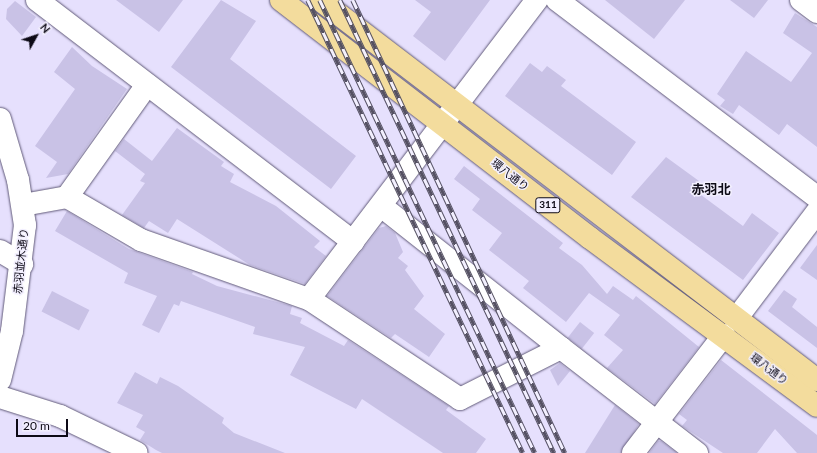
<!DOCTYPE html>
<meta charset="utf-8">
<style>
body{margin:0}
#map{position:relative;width:817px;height:453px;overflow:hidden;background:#e6e0fd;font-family:Lato,"Noto Sans JP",sans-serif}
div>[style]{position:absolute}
.building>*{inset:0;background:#c9c2e6;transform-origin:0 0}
.roads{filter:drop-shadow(0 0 1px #615a79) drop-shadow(0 0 1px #615a79)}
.minor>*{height:22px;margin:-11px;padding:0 11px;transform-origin:11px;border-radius:11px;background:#fff}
.major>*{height:22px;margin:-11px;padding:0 11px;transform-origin:11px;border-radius:11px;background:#f3dc9d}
.rail>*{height:4.5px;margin-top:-2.25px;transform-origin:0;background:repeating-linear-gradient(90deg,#f2effe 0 9px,#555163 0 18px);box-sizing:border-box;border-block:1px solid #555163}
span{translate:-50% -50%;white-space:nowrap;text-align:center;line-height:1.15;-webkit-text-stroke:3px #f2effe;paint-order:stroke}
.shield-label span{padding:1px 3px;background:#f2effe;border:1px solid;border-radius:3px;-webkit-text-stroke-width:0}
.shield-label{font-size:10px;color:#0d0a16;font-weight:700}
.street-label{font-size:11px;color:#0d0a16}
.quarter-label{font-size:13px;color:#0d0a16;font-weight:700}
.north{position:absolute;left:16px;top:16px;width:40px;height:40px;-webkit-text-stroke:3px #f2effe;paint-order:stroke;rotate:50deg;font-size:11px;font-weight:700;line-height:16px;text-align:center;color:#0d0a16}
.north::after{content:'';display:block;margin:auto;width:14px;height:18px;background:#0d0a16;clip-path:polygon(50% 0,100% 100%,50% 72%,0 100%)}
.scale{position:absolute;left:16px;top:419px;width:52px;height:18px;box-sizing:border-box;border:2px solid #0d0a16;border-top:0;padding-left:5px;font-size:12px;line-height:14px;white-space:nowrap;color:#0d0a16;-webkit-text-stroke:3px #f2effe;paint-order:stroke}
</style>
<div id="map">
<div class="building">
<div style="clip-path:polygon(116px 0,183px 0,159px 32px)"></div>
<div style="clip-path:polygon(221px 0,256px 21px,230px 59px,356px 156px,331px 189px,171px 67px)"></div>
<div style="clip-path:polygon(415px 0,490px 0,445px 61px,413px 36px,431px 12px)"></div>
<div style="clip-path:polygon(605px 0,685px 0,654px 39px)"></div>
<div style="clip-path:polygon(730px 0,768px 0,754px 18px)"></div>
<div style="clip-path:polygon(15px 1px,36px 17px,22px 36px,6px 19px,7px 9px)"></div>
<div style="clip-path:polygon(795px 13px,817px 27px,817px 147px,787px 124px,779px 135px,739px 105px,733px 114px,720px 106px,725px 100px,717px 94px,746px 51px,791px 82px,812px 53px,783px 33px)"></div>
<div style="clip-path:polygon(72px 47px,92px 66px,127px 89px,68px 174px,46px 178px,57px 162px,35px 146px,75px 89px,54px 72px)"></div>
<div style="clip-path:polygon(530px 63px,542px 72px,547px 66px,566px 80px,561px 86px,636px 142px,612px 175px,505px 96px)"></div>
<div style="clip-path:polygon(177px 128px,224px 162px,221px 166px,234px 174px,230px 182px,276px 206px,320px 241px,314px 247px,326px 256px,305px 284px,250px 265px,177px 219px,168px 233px,149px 221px,144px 228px,122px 215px,145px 183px,140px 181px,145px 174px,115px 151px,124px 139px,152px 161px)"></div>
<div style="clip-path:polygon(666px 157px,699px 181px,693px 189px,743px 226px,752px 213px,779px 233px,743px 280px,631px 197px)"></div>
<div style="clip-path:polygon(464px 166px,563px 243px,559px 248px,582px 265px,607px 294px,613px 286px,633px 300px,636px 296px,699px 347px,655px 404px,607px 368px,623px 350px,604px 335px,620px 315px,589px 293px,566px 322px,523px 288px,529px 281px,489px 250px,502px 233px,472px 210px,480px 199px,454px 179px)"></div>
<div style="clip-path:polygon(67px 211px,129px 249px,193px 272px,192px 274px,217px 286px,292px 306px,290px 314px,302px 318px,300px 323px,344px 346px,348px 340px,449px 406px,446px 410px,486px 439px,476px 453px,443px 453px,362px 399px,356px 409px,290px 375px,305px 347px,253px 334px,255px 327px,181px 301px,179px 306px,174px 304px,159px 333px,142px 325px,157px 296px,124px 283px,128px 273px,55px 231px)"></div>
<div style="clip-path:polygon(386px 226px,395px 233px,403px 252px,398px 258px,408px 266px,405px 270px,424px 296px,414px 309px,445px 334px,429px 357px,395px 334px,391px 338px,327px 296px,379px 228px)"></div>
<div style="clip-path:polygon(817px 245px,817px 280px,800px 268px)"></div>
<div style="clip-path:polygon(784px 290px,797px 299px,792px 307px,817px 327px,817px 348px,768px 311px)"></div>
<div style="left:52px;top:291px;width:42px;height:23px;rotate:27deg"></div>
<div style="left:580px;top:322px;width:18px;height:20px;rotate:38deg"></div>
<div style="clip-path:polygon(721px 360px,817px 435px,817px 453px,797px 453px,775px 429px,757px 453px,723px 453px,682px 426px,687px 420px,679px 414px)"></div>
<div style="clip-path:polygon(560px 363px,570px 371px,558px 386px,550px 370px)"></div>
<div style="clip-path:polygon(135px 372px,157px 384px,160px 377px,178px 386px,224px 418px,222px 423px,234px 433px,285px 453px,162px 453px,156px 450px,140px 440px,145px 432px,136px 427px,143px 415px,117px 403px)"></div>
<div style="clip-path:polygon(615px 405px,639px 424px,621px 453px,585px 453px)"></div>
<div style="clip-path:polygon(658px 441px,661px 441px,677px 453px,649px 453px)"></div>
</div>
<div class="roads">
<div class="minor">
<div style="left:37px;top:0;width:398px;rotate:37.4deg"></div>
<div style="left:557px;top:0;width:326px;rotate:37.2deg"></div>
<div style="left:801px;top:0;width:20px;rotate:37deg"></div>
<div style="left:0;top:119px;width:64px;rotate:73.6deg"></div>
<div style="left:18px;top:180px;width:46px;rotate:81.2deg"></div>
<div style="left:25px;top:225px;width:107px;rotate:97deg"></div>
<div style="left:12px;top:331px;width:50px;rotate:103.8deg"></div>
<div style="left:67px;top:197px;width:138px;rotate:-54.5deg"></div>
<div style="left:23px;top:205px;width:45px;rotate:-10.3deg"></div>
<div style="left:67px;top:197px;width:86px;rotate:30.2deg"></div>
<div style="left:141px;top:240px;width:178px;rotate:19.4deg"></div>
<div style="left:309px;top:299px;width:181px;rotate:33.5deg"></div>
<div style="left:460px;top:399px;width:113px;rotate:-26.8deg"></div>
<div style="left:561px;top:348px;width:229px;rotate:-141.7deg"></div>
<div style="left:0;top:251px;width:26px;rotate:31deg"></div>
<div style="left:309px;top:299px;width:376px;rotate:-52.7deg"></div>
<div style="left:736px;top:319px;width:134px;rotate:-52.9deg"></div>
<div style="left:561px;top:348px;width:172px;rotate:37.7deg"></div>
<div style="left:0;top:397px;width:63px;rotate:17.6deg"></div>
<div style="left:60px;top:416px;width:85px;rotate:25.7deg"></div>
<div style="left:633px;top:453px;width:149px;rotate:-52.4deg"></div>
</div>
<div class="major">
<div style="left:281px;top:0;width:390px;rotate:37.6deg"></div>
<div style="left:590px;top:238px;width:282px;rotate:36.5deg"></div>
<div style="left:320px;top:0;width:626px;rotate:37.4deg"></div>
</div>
</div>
<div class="rail">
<div style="left:308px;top:0;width:501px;rotate:64.61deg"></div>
<div style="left:320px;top:0;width:501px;rotate:64.61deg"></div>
<div style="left:340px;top:0;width:501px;rotate:64.71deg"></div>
<div style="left:353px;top:0;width:500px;rotate:64.92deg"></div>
</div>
<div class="shield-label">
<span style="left:548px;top:205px">311</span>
</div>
<div class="street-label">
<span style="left:510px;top:175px;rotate:38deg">環八通り</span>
<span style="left:21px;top:261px;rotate:-84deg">赤羽並木通り</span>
<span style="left:769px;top:369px;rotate:37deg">環八通り</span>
</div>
<div class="quarter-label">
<span style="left:711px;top:189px">赤羽北</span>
</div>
<div class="north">N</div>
<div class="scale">20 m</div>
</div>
